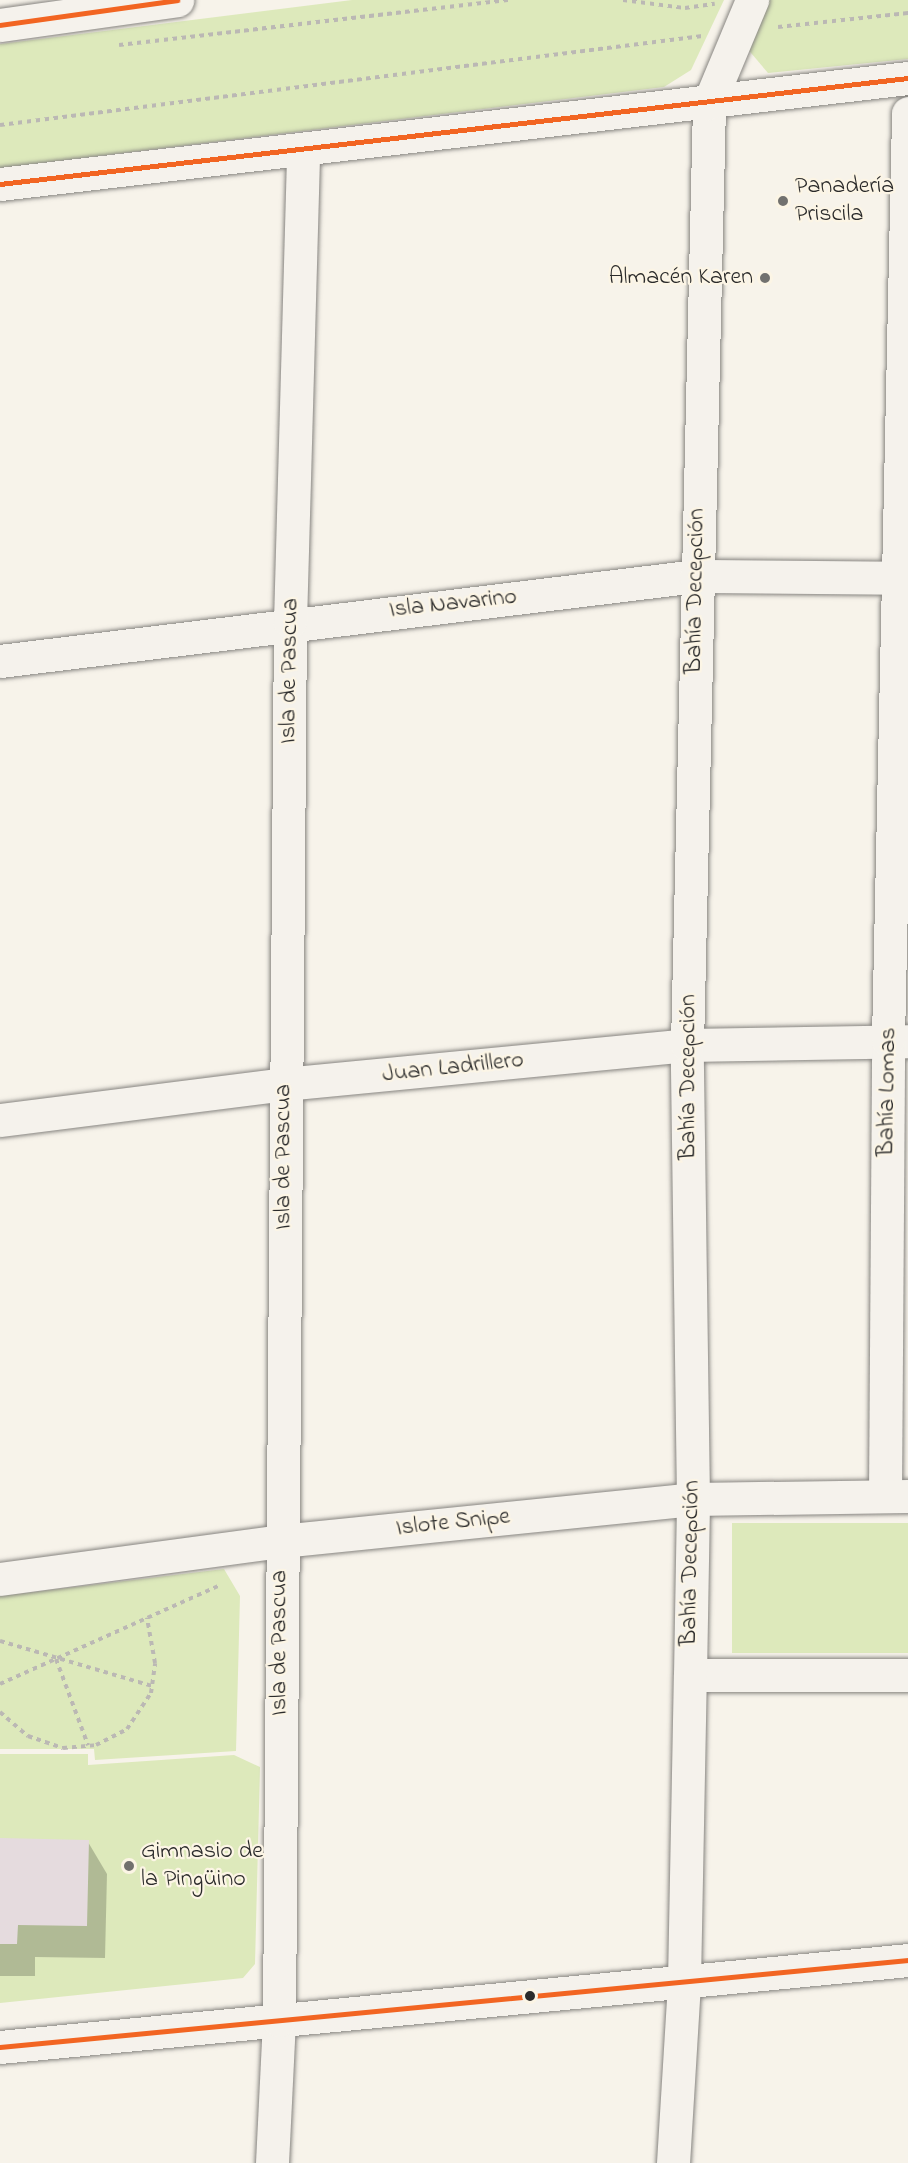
<!DOCTYPE html>
<meta charset="utf-8">
<style>
body{margin:0}
#map{position:relative;width:908px;height:2163px;overflow:hidden;background:#f7f3ea;font-family:"Indie Flower",sans-serif}
div>[style]{position:absolute}
.green>*{inset:0;background:#dde9bb;transform-origin:0 0}
.shadow>*{inset:0;background:#0003}
.building>*{inset:0;background:#e5dbde}
.path>*{height:4px;margin-top:-2px;transform-origin:0;background:repeating-linear-gradient(90deg,#bbb8b4 0 4.5px,transparent 0 9px)}
.roads{filter:drop-shadow(0 0 2px #878581) drop-shadow(0 0 2px #878581)}
.minor>*{height:33px;margin:-16.5px;padding:0 16.5px;transform-origin:16.5px;border-radius:16.5px;background:#f5f2ec}
.major>*{height:33px;margin:-16.5px;padding:0 16.5px;transform-origin:16.5px;border-radius:16.5px;background:#f5f2ec}
.bus-1>*{height:4.5px;margin:-2.25px;padding:0 2.25px;transform-origin:2.25px;border-radius:2.25px;background:#f26522}
.dots>*{width:16px;height:16px;translate:-50% -50%;box-sizing:border-box;border:3px solid #fcf5e5;border-radius:50%}
span{translate:-50% -50%;white-space:nowrap;text-align:center;line-height:1.15;-webkit-text-stroke:4.5px #fcf5e5;paint-order:stroke}
.poi-label{font-size:24px;color:#2b2b2b}
.left{translate:0 -50%;text-align:left}
.right{translate:-100% -50%;text-align:right}
.street-label{font-size:24px;color:#2b2b2b}
</style>
<div id="map">
<div class="green">
<div style="clip-path:polygon(352px 0,724px 0,691px 70px,664px 87px,0 168px,0 44px)"></div>
<div style="clip-path:polygon(764px 0,908px 0,908px 59px,768px 73px,746px 47px)"></div>
<div style="left:732px;top:1523px;width:176px;height:130px"></div>
<div style="clip-path:polygon(224px 1569px,240px 1596px,236px 1751px,95px 1760px,94px 1749px,0 1749px,0 1596px)"></div>
<div style="clip-path:polygon(0 1754px,88px 1754px,88px 1765px,234px 1755px,260px 1767px,255px 1964px,243px 1978px,0 2003px)"></div>
</div>
<div class="shadow">
<div style="clip-path:polygon(0 1840px,88px 1842px,107px 1874px,105px 1958px,35px 1957px,35px 1976px,0 1976px)"></div>
</div>
<div class="building">
<div style="clip-path:polygon(0 1838px,89px 1840px,87px 1926px,18px 1925px,17px 1944px,0 1944px)"></div>
</div>
<div class="path">
<div style="left:623px;top:0;width:63px;rotate:7.4deg"></div>
<div style="left:685px;top:8px;width:30px;rotate:-8deg"></div>
<div style="left:778px;top:27px;width:131px;rotate:-6.1deg"></div>
<div style="left:119px;top:45px;width:394px;rotate:-6.6deg"></div>
<div style="left:0;top:125px;width:708px;rotate:-7.23deg"></div>
<div style="left:0;top:1641px;width:159px;rotate:16.5deg"></div>
<div style="left:56px;top:1659px;width:92px;rotate:69.6deg"></div>
<div style="left:0;top:1684px;width:241px;rotate:-24.2deg"></div>
<div style="left:0;top:1712px;width:37px;rotate:41deg"></div>
<div style="left:28px;top:1736px;width:37px;rotate:19deg"></div>
<div style="left:63px;top:1748px;width:33px;rotate:-5deg"></div>
<div style="left:96px;top:1745px;width:35px;rotate:-27deg"></div>
<div style="left:127px;top:1729px;width:43px;rotate:-56.3deg"></div>
<div style="left:151px;top:1693px;width:30px;rotate:-82deg"></div>
<div style="left:155px;top:1663px;width:46px;rotate:-100.1deg"></div>
</div>
<div class="roads">
<div class="minor">
<div style="left:0;top:661px;width:701px;rotate:-6.96deg"></div>
<div style="left:696px;top:576px;width:212px;rotate:0.5deg"></div>
<div style="left:0;top:1120px;width:286px;rotate:-7.2deg"></div>
<div style="left:284px;top:1084px;width:405px;rotate:-5.5deg"></div>
<div style="left:687px;top:1045px;width:221px;rotate:-1deg"></div>
<div style="left:885px;top:1495px;width:455px;rotate:-89.6deg"></div>
<div style="left:888px;top:1040px;width:927px;rotate:-88.76deg"></div>
<div style="left:0;top:1579px;width:284px;rotate:-7.7deg"></div>
<div style="left:281px;top:1541px;width:414px;rotate:-5.8deg"></div>
<div style="left:693px;top:1499px;width:215px;rotate:-0.8deg"></div>
<div style="left:690px;top:1675px;width:218px"></div>
<div style="left:0;top:2047px;width:912px;rotate:-5.47deg"></div>
<div style="left:272px;top:2163px;width:143px;rotate:-87.2deg"></div>
<div style="left:279px;top:2020px;width:1398px;rotate:-89.55deg"></div>
<div style="left:290px;top:622px;width:471px;rotate:-88.4deg"></div>
<div style="left:673px;top:2163px;width:182px;rotate:-86.5deg"></div>
<div style="left:684px;top:1981px;width:306px;rotate:-88.9deg"></div>
<div style="left:690px;top:1675px;width:176px;rotate:-89deg"></div>
<div style="left:693px;top:1499px;width:454px;rotate:-90.8deg"></div>
<div style="left:687px;top:1045px;width:942px;rotate:-88.66deg"></div>
<div style="left:709px;top:103px;width:112px;rotate:-67.3deg"></div>
</div>
<div class="major">
<div style="left:0;top:25px;width:179px;rotate:-8deg"></div>
<div style="left:0;top:184px;width:914px;rotate:-6.66deg"></div>
</div>
</div>
<div class="bus-1">
<div style="left:0;top:25px;width:179px;rotate:-8deg"></div>
<div style="left:0;top:184px;width:914px;rotate:-6.66deg"></div>
<div style="left:0;top:2047px;width:912px;rotate:-5.47deg"></div>
</div>
<div class="dots">
<div style="left:783px;top:201px;background:#72716e"></div>
<div style="left:765px;top:278px;background:#72716e"></div>
<div style="left:129px;top:1866px;background:#72716e"></div>
<div style="left:530px;top:1996px;background:#2b2b2b"></div>
</div>
<div class="poi-label">
<span class="left" style="left:795px;top:201px">Panadería<br>Priscila</span>
<span class="right" style="left:753px;top:278px">Almacén Karen</span>
<span class="left" style="left:141px;top:1866px">Gimnasio de<br>la Pingüino</span>
</div>
<div class="street-label">
<span style="left:696px;top:591px;rotate:-89deg">Bahía Decepción</span>
<span style="left:453px;top:604px;rotate:-6deg">Isla Navarino</span>
<span style="left:290px;top:671px;rotate:-89deg">Isla de Pascua</span>
<span style="left:453px;top:1068px;rotate:-6deg">Juan Ladrillero</span>
<span style="left:689px;top:1077px;rotate:-90deg">Bahía Decepción</span>
<span style="left:888px;top:1092px;rotate:-89deg">Bahía Lomas</span>
<span style="left:284px;top:1157px;rotate:-90deg">Isla de Pascua</span>
<span style="left:453px;top:1523px;rotate:-6deg">Islote Snipe</span>
<span style="left:691px;top:1563px;rotate:-89deg">Bahía Decepción</span>
<span style="left:280px;top:1643px;rotate:-90deg">Isla de Pascua</span>
</div>
</div>
